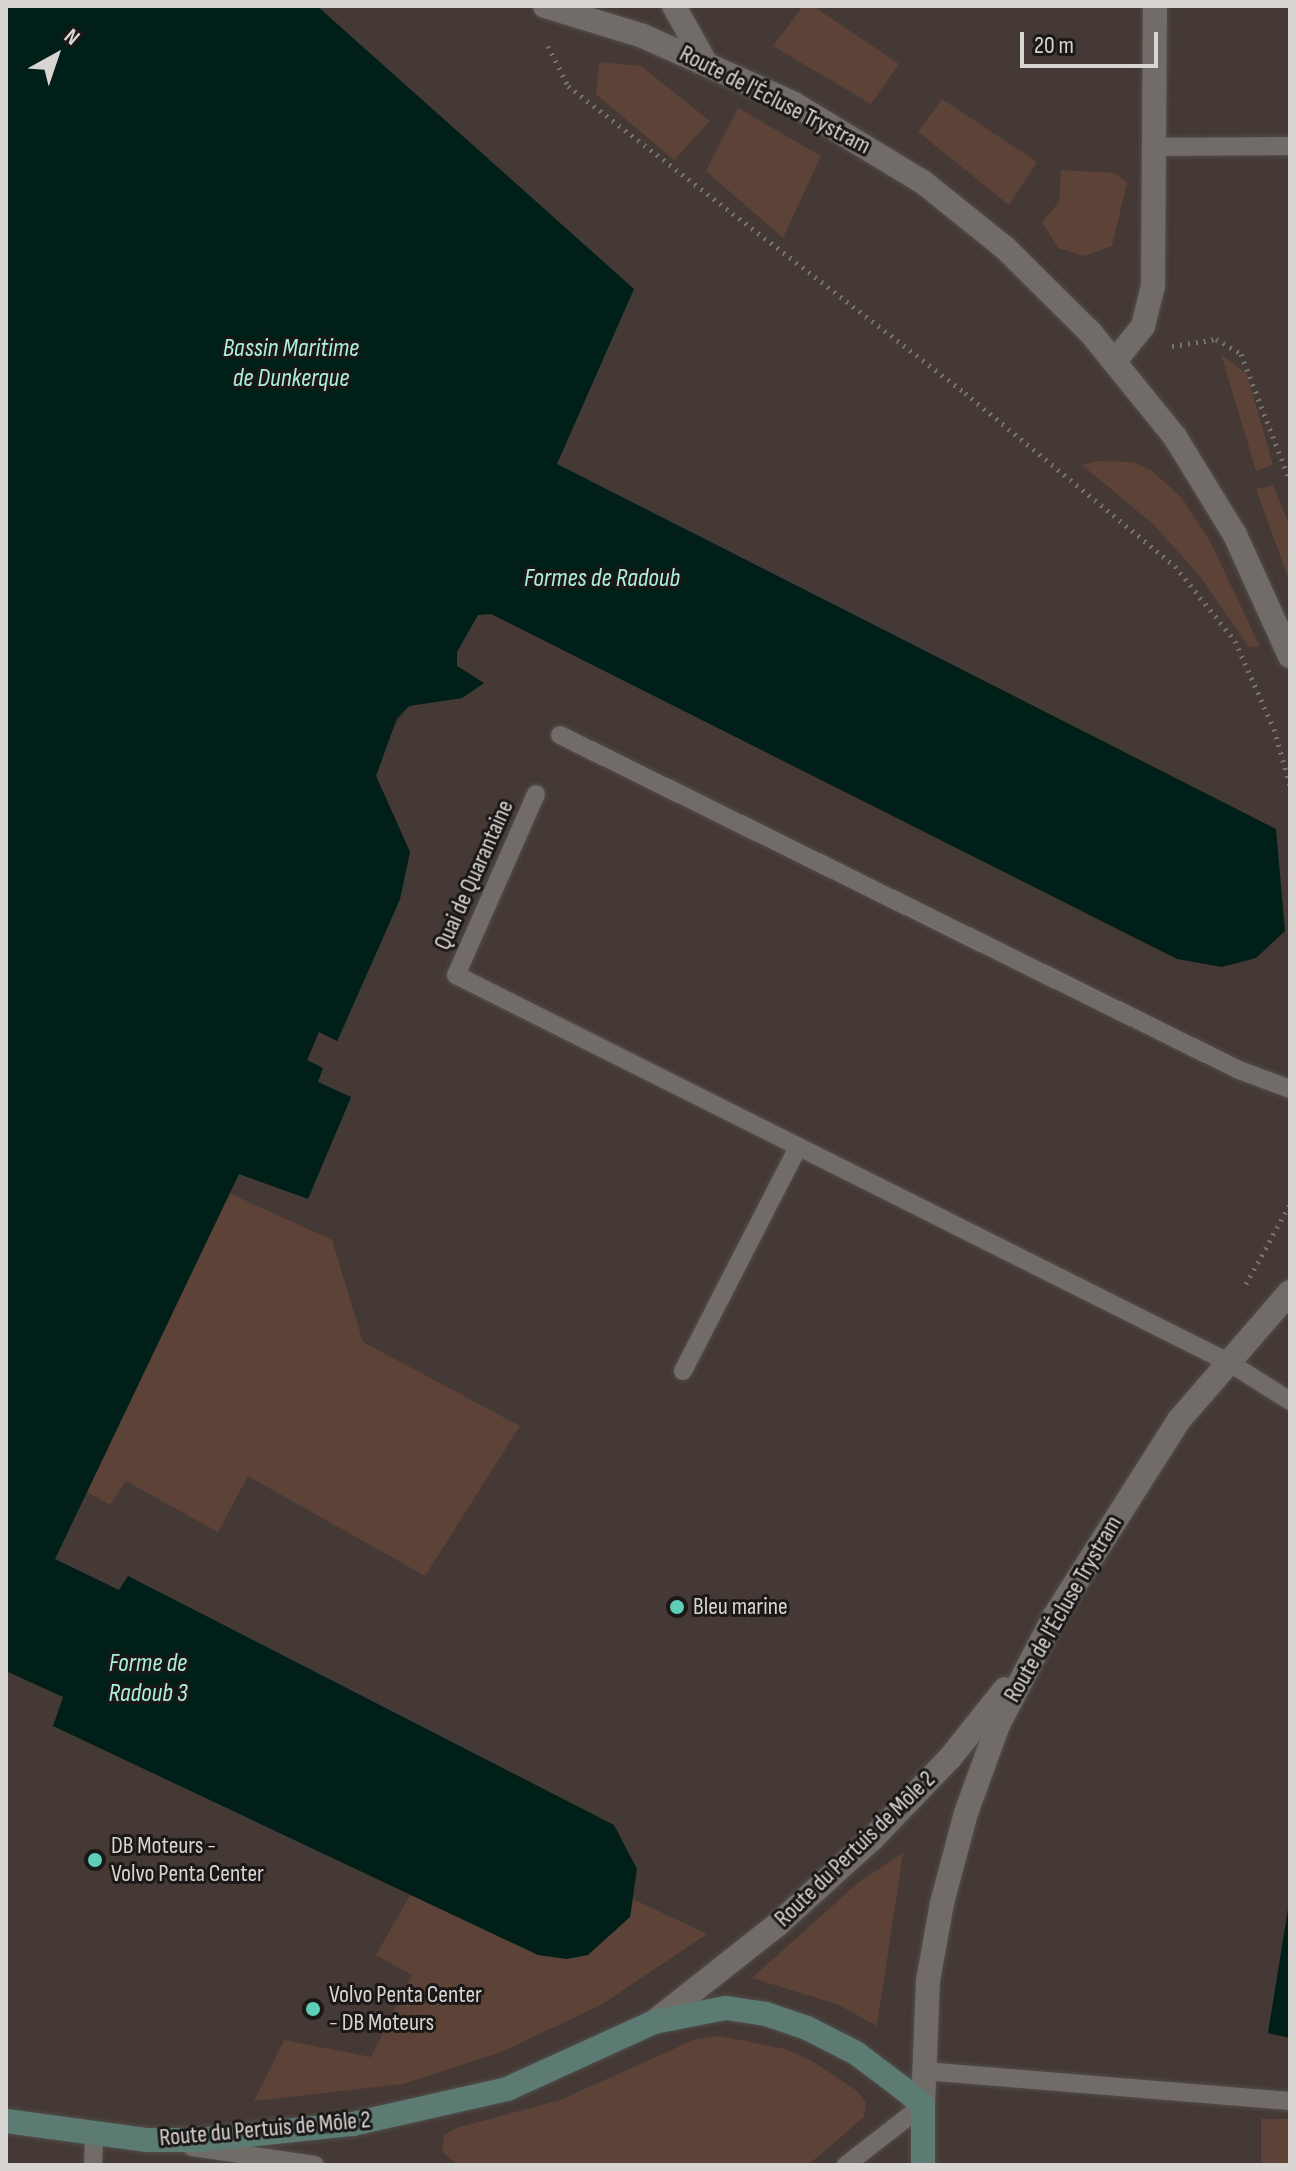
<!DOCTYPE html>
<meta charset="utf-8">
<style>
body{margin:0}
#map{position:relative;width:1296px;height:2171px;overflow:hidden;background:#35302d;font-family:"Sofia Sans Condensed",sans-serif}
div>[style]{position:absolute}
.built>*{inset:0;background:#443934}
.green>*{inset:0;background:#5d4237;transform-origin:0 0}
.water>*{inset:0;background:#001f19}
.path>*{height:5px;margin-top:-2.5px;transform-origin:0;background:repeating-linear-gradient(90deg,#767270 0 2px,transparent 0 8px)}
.roads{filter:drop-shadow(0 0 2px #514d4b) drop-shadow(0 0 2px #514d4b)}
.service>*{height:18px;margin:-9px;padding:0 9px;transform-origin:9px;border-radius:9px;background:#726c69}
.minor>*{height:24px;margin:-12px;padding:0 12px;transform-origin:12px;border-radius:12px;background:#726c69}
.tertiary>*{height:24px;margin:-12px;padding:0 12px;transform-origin:12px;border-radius:12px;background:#726c69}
.secondary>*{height:24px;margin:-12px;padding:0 12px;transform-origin:12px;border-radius:12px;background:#5c7b73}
.dots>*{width:22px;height:22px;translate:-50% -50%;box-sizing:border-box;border:4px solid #1b1817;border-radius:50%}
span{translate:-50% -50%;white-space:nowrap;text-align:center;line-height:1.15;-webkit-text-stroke:6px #1b1817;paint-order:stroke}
.street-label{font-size:24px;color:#d8d5d3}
.poi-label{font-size:24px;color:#d8d5d3}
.left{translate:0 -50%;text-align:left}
.water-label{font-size:26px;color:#abefdf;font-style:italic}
.frame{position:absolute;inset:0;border:8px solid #d8d5d3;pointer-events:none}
.north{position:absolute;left:16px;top:16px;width:80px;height:80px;-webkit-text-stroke:6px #1b1817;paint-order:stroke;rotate:40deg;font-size:22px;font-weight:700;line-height:32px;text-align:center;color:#d8d5d3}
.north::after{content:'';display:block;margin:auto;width:28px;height:36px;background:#d8d5d3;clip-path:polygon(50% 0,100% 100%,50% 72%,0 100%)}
.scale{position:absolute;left:1020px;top:32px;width:138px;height:36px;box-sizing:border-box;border:4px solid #d8d5d3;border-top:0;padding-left:10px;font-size:24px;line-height:28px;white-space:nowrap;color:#d8d5d3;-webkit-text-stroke:6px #1b1817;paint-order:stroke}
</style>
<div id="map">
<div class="built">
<div style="clip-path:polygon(317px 6px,1290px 6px,1290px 1897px,1268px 2033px,1290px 2038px,1290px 2165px,6px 2165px,6px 1658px,239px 1173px,308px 1198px,351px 1098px,318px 1082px,307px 1061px,319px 1032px,338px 1041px,400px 900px,410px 852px,376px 776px,390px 732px,409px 706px,462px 698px,484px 683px,457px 666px,457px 652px,634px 289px)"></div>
</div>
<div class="green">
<div style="clip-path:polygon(803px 6px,813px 6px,899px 64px,871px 104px,773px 46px)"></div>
<div style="clip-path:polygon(599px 62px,641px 66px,710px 121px,674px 160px,596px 94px)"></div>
<div style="clip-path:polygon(942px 99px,1037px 162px,1009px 205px,918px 132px)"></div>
<div style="clip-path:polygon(738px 108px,821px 156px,783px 238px,706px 171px)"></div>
<div style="clip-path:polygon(1061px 170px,1115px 173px,1127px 183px,1112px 246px,1084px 256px,1058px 248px,1042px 222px,1059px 202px)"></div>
<div style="clip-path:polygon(1221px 354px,1247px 374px,1273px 465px,1256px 471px)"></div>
<div style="clip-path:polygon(1096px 461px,1133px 462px,1151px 470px,1182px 498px,1211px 543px,1260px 647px,1248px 646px,1199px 575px,1153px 524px,1082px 465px)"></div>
<div style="clip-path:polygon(1273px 485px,1290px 527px,1290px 583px,1256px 489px)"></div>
<div style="clip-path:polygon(229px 1193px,332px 1240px,363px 1342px,520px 1426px,425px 1576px,248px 1476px,218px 1532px,126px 1481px,110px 1505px,87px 1492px)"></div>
<div style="clip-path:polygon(903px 1853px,877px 2026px,839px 2005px,752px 1978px,859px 1882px)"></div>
<div style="clip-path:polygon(410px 1895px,538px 1955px,630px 1917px,633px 1899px,707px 1934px,601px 2005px,499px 2053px,403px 2084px,254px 2101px,284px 2040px,371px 2057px,412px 1975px,376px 1955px)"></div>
<div style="clip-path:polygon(720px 2036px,785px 2049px,812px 2061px,857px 2091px,866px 2103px,864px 2117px,808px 2165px,471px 2165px,455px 2163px,442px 2151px,444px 2135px,456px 2128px,560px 2100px,696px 2039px)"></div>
<div style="left:1290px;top:2119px;width:46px;height:29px;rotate:90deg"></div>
</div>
<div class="water">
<div style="clip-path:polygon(6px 6px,317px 6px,634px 289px,557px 464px,1276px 829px,1285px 931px,1256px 958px,1222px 967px,1177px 959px,491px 614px,478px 615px,457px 652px,457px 666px,484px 683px,462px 698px,409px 706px,397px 718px,376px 776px,410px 852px,400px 899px,337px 1041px,319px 1032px,307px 1060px,323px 1068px,318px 1082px,351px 1097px,308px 1199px,239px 1174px,55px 1559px,119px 1590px,128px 1576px,614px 1825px,637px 1869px,630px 1917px,588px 1955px,567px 1959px,538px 1955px,53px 1726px,63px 1697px,6px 1671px)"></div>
<div style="clip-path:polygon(1290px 1897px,1290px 2038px,1268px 2033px)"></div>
</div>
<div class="path">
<div style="left:548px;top:46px;width:45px;rotate:63.4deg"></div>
<div style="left:568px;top:86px;width:502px;rotate:37.71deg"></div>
<div style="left:965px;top:393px;width:272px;rotate:39.5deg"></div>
<div style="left:1175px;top:566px;width:96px;rotate:51.3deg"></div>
<div style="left:1235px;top:641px;width:96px;rotate:66.1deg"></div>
<div style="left:1274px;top:729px;width:58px;rotate:74.1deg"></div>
<div style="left:1172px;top:346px;width:45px;rotate:-9deg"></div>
<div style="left:1216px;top:339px;width:29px;rotate:31deg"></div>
<div style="left:1241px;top:354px;width:136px;rotate:68.9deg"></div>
<div style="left:1246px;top:1284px;width:91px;rotate:-61.2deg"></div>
</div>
<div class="roads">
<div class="service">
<div style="left:1154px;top:147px;width:136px;rotate:-0.4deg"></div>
<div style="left:560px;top:735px;width:757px;rotate:26.26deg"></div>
<div style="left:1239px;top:1070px;width:54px;rotate:20.4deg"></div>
<div style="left:536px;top:794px;width:198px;rotate:113.8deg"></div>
<div style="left:456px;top:975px;width:864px;rotate:26.62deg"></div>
<div style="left:1228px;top:1362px;width:73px;rotate:32.2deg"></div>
<div style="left:683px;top:1371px;width:252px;rotate:-62.8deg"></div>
<div style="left:924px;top:2071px;width:367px;rotate:4.7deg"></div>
<div style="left:192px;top:2147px;width:124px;rotate:8.3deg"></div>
<div style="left:93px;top:2165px;width:30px;rotate:-88deg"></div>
<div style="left:846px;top:2165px;width:98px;rotate:-37.9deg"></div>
</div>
<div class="minor">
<div style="left:674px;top:6px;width:64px;rotate:61deg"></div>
<div style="left:1115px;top:361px;width:45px;rotate:-51.3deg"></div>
<div style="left:1143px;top:326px;width:41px;rotate:-76deg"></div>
<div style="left:1153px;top:286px;width:280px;rotate:-89.6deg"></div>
</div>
<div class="tertiary">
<div style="left:545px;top:6px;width:102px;rotate:17deg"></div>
<div style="left:643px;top:36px;width:166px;rotate:24.2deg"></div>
<div style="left:794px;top:104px;width:151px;rotate:31.2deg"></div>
<div style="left:923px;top:182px;width:105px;rotate:38.8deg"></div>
<div style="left:1005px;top:248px;width:120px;rotate:44.7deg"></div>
<div style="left:1090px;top:332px;width:135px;rotate:51deg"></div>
<div style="left:1175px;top:437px;width:115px;rotate:58.5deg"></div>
<div style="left:1235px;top:535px;width:133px;rotate:65.6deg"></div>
<div style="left:654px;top:2022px;width:157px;rotate:-38.3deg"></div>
<div style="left:777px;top:1925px;width:128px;rotate:-42.2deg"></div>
<div style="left:872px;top:1839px;width:112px;rotate:-46.1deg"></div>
<div style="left:950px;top:1758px;width:88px;rotate:-51.4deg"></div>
<div style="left:923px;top:2105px;width:124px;rotate:-87.7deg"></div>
<div style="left:928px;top:1981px;width:79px;rotate:-79.8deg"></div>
<div style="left:942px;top:1903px;width:93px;rotate:-75.1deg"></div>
<div style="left:966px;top:1813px;width:94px;rotate:-70deg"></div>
<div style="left:998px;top:1725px;width:122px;rotate:-62.6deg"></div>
<div style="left:1054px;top:1617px;width:233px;rotate:-57.6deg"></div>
<div style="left:1179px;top:1420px;width:169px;rotate:-49.1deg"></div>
</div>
<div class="secondary">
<div style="left:6px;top:2121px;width:141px;rotate:7.7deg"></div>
<div style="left:146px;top:2140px;width:54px"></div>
<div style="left:200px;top:2140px;width:154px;rotate:-6deg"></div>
<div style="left:353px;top:2124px;width:158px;rotate:-12.8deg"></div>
<div style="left:507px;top:2089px;width:162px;rotate:-24.5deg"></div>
<div style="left:654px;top:2022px;width:73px;rotate:-11deg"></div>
<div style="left:726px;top:2008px;width:40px;rotate:8.5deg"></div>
<div style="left:766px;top:2014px;width:43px;rotate:18.9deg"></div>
<div style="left:807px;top:2028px;width:55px;rotate:27deg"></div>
<div style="left:856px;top:2053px;width:56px;rotate:37.1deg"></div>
<div style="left:901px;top:2087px;width:28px;rotate:39deg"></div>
<div style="left:923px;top:2105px;width:60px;rotate:90deg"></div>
</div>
</div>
<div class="dots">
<div style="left:677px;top:1607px;background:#5eceb7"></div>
<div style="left:95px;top:1860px;background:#5eceb7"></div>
<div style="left:313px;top:2009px;background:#5eceb7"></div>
</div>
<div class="street-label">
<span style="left:775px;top:100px;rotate:27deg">Route de l'Écluse Trystram</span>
<span style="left:474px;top:875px;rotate:-66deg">Quai de Quarantaine</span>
<span style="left:1063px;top:1609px;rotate:-60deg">Route de l'Écluse Trystram</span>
<span style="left:855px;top:1849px;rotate:-44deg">Route du Pertuis de Môle 2</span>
<span style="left:265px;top:2129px;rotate:-5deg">Route du Pertuis de Môle 2</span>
</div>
<div class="poi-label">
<span class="left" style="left:693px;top:1607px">Bleu marine</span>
<span class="left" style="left:111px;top:1860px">DB Moteurs -<br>Volvo Penta Center</span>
<span class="left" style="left:329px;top:2009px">Volvo Penta Center<br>- DB Moteurs</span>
</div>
<div class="water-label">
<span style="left:291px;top:364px">Bassin Maritime<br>de Dunkerque</span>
<span style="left:602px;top:579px">Formes de Radoub</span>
<span style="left:148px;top:1679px">Forme de<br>Radoub 3</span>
</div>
<div class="frame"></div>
<div class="north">N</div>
<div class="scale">20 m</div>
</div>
